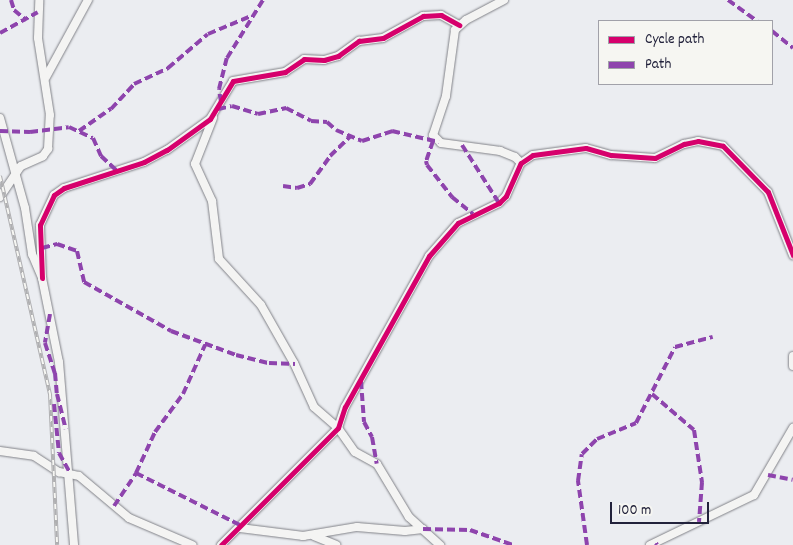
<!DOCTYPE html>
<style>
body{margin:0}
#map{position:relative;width:793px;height:545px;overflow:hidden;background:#ebedf1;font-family:Dekko,sans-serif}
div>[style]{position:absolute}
.roads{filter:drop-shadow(0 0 1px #818288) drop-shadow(0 0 1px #818288)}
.street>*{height:8px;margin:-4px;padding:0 4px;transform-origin:4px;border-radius:4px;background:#f4f4f3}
.rail>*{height:4px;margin-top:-2px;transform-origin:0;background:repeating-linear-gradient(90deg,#f6f6f2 0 5.5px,#afafb1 0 11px);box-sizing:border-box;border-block:1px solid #afafb1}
.quiet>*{height:4px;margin-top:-2px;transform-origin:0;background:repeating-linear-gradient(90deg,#8e44ad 0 8px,transparent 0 12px)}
.cycleway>*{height:5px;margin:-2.5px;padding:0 2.5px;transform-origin:2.5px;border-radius:2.5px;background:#d6006c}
span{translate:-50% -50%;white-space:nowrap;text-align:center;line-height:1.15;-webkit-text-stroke:4px #f6f6f2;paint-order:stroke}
.legend{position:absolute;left:598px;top:20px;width:175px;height:65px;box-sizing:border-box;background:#f6f6f2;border:1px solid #a1a1a9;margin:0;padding:6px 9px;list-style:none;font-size:15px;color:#22223b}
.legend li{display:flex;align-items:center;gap:10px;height:25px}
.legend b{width:25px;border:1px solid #a1a1a9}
.scale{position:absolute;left:610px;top:502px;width:99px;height:22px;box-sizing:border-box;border:2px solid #22223b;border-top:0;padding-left:6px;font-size:15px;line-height:18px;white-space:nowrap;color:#22223b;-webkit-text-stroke:4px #f6f6f2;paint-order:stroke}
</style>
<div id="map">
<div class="roads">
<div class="street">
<div style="left:504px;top:0;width:43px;rotate:152.2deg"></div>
<div style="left:466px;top:20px;width:15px;rotate:138deg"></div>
<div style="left:455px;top:30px;width:67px;rotate:97.8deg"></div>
<div style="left:446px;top:96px;width:41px;rotate:108.4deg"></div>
<div style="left:433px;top:135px;width:11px;rotate:45deg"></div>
<div style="left:441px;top:143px;width:60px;rotate:7.7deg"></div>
<div style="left:500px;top:151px;width:16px;rotate:22deg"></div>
<div style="left:515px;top:157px;width:8px;rotate:45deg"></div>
<div style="left:46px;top:77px;width:88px;rotate:-61.4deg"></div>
<div style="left:0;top:118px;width:93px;rotate:74.5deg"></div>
<div style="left:25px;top:208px;width:47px;rotate:81.3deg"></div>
<div style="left:32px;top:254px;width:26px;rotate:67deg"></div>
<div style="left:42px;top:278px;width:86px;rotate:78.6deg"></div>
<div style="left:59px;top:362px;width:184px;rotate:85.3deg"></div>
<div style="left:213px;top:118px;width:49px;rotate:111.4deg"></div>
<div style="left:195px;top:164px;width:41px;rotate:65.3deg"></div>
<div style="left:212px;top:201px;width:58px;rotate:83.1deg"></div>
<div style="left:219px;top:259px;width:62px;rotate:47.6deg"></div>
<div style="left:261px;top:305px;width:67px;rotate:60.4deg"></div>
<div style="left:294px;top:363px;width:48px;rotate:65.6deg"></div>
<div style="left:314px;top:407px;width:32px;rotate:41deg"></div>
<div style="left:338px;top:428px;width:29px;rotate:55deg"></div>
<div style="left:355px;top:452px;width:25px;rotate:29deg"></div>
<div style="left:377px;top:464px;width:62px;rotate:58.9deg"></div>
<div style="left:409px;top:517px;width:42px;rotate:42.1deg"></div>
<div style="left:0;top:197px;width:37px;rotate:-56deg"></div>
<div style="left:21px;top:166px;width:24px;rotate:-24deg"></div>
<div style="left:43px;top:156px;width:9px;rotate:-54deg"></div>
<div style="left:48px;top:149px;width:34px;rotate:-87deg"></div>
<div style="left:50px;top:115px;width:78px;rotate:-98.9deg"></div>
<div style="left:38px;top:38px;width:38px;rotate:-88deg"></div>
<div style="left:42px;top:278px;width:53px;rotate:-92.2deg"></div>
<div style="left:40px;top:225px;width:33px;rotate:-65deg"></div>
<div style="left:54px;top:195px;width:12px;rotate:-35deg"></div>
<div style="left:64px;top:188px;width:84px;rotate:-18deg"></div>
<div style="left:144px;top:162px;width:26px;rotate:-28deg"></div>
<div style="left:167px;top:150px;width:53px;rotate:-35.8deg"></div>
<div style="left:210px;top:119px;width:44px;rotate:-58.8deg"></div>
<div style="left:233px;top:81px;width:53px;rotate:-9.8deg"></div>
<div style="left:285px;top:72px;width:23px;rotate:-34deg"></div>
<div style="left:304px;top:59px;width:20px;rotate:3deg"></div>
<div style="left:324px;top:60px;width:15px;rotate:-16deg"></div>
<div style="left:338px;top:56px;width:26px;rotate:-36deg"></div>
<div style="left:359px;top:41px;width:24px;rotate:-7deg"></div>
<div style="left:383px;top:38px;width:46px;rotate:-28.8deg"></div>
<div style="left:423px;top:16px;width:18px;rotate:-3deg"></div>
<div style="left:441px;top:15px;width:21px;rotate:29deg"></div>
<div style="left:793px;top:356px;width:10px;rotate:90deg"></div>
<div style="left:0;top:451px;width:34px;rotate:8deg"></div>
<div style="left:34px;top:456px;width:30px;rotate:33deg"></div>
<div style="left:59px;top:472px;width:20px;rotate:11deg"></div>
<div style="left:79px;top:476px;width:65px;rotate:40deg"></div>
<div style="left:129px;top:518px;width:69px;rotate:23.2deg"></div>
<div style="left:240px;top:528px;width:64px;rotate:7.2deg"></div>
<div style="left:303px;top:536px;width:55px;rotate:-9.5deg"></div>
<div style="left:357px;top:527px;width:48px;rotate:4.8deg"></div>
<div style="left:405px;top:531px;width:18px;rotate:-6deg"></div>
<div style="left:314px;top:536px;width:24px;rotate:22deg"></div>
<div style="left:221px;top:545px;width:165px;rotate:-45deg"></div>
<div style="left:338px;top:428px;width:22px;rotate:-72deg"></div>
<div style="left:345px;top:407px;width:173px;rotate:-60.9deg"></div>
<div style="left:429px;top:256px;width:44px;rotate:-48.7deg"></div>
<div style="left:458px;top:223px;width:46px;rotate:-26deg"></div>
<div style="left:499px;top:203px;width:10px;rotate:-45deg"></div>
<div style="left:506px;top:196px;width:36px;rotate:-66deg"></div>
<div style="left:521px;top:163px;width:14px;rotate:-34deg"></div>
<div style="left:533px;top:155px;width:53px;rotate:-7.5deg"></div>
<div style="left:586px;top:148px;width:26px;rotate:16deg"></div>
<div style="left:611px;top:155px;width:44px;rotate:3.9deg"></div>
<div style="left:655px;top:158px;width:32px;rotate:-26deg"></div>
<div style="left:684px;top:144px;width:14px;rotate:-12deg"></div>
<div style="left:698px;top:141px;width:25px;rotate:11deg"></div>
<div style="left:723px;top:146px;width:64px;rotate:45.6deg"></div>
<div style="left:768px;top:192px;width:68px;rotate:68.4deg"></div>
<div style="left:650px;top:545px;width:115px;rotate:-25.7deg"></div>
<div style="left:754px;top:495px;width:78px;rotate:-59.8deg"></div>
</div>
</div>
<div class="rail">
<div style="left:0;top:176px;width:224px;rotate:77.1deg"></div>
<div style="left:50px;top:394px;width:151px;rotate:87.3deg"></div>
</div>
<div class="quiet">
<div style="left:11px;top:0;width:10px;rotate:73deg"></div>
<div style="left:14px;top:10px;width:16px;rotate:40deg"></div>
<div style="left:728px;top:0;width:36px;rotate:36deg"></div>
<div style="left:772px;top:31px;width:27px;rotate:39deg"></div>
<div style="left:0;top:33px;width:43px;rotate:-28.9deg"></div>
<div style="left:221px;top:102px;width:13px;rotate:-99deg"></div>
<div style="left:219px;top:89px;width:32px;rotate:-76deg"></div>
<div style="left:227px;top:58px;width:68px;rotate:-58.2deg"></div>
<div style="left:218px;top:109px;width:14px;rotate:-12deg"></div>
<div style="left:232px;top:106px;width:27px;rotate:17deg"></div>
<div style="left:258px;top:114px;width:29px;rotate:-12deg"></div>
<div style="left:286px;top:108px;width:28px;rotate:27deg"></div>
<div style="left:311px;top:121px;width:16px;rotate:4deg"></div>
<div style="left:327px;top:122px;width:12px;rotate:42deg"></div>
<div style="left:336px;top:130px;width:28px;rotate:23deg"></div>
<div style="left:362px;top:141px;width:32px;rotate:-18deg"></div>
<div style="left:392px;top:131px;width:48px;rotate:13.2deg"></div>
<div style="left:0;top:131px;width:30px;rotate:2deg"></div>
<div style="left:30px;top:132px;width:39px;rotate:-7deg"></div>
<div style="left:69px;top:127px;width:26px;rotate:25deg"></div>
<div style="left:93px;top:138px;width:20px;rotate:66deg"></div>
<div style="left:101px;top:156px;width:22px;rotate:43deg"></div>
<div style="left:79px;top:131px;width:39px;rotate:-35deg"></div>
<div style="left:111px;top:109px;width:34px;rotate:-47deg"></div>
<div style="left:134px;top:84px;width:38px;rotate:-25deg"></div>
<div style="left:168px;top:68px;width:52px;rotate:-40.4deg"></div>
<div style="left:208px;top:34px;width:47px;rotate:-22.7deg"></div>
<div style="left:433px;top:141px;width:21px;rotate:109deg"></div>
<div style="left:426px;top:161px;width:4px;rotate:76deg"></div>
<div style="left:427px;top:165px;width:41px;rotate:52deg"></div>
<div style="left:452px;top:197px;width:27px;rotate:39deg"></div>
<div style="left:462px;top:145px;width:69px;rotate:57.5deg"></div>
<div style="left:283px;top:186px;width:14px;rotate:8deg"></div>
<div style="left:297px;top:188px;width:14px;rotate:-17deg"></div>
<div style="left:310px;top:184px;width:34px;rotate:-54deg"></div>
<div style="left:330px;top:156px;width:29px;rotate:-44deg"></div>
<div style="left:42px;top:248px;width:16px;rotate:-15deg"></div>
<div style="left:57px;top:244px;width:21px;rotate:19deg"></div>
<div style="left:77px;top:251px;width:32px;rotate:77deg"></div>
<div style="left:84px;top:282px;width:100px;rotate:29.4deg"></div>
<div style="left:171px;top:331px;width:69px;rotate:20.3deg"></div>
<div style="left:236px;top:355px;width:34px;rotate:14deg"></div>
<div style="left:269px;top:363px;width:26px;rotate:2deg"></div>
<div style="left:50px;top:314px;width:29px;rotate:100deg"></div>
<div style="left:45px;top:343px;width:32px;rotate:72deg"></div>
<div style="left:55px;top:373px;width:21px;rotate:85deg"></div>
<div style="left:57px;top:394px;width:36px;rotate:76deg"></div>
<div style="left:361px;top:381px;width:41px;rotate:85.8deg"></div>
<div style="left:364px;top:422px;width:17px;rotate:62deg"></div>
<div style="left:372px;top:437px;width:27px;rotate:80deg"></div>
<div style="left:652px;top:394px;width:55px;rotate:40.6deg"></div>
<div style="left:694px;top:430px;width:53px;rotate:81.3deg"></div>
<div style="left:702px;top:482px;width:40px;rotate:94.3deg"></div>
<div style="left:54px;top:404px;width:49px;rotate:84.2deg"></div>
<div style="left:59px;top:453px;width:21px;rotate:61deg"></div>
<div style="left:136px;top:473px;width:119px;rotate:26.6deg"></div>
<div style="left:768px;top:475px;width:25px;rotate:11deg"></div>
<div style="left:114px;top:506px;width:40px;rotate:-56deg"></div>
<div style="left:136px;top:473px;width:45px;rotate:-65.1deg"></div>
<div style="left:155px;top:432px;width:47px;rotate:-53.6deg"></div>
<div style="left:183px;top:394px;width:54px;rotate:-65.8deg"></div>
<div style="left:423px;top:529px;width:47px;rotate:1.2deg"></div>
<div style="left:470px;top:530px;width:46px;rotate:19.2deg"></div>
<div style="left:656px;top:543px;width:2px;rotate:63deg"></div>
<div style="left:587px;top:545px;width:65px;rotate:-98deg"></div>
<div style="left:578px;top:481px;width:27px;rotate:-82deg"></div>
<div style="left:582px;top:454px;width:21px;rotate:-45deg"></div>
<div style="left:597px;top:439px;width:42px;rotate:-22.3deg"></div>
<div style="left:636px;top:423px;width:85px;rotate:-62.8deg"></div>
<div style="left:675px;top:347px;width:39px;rotate:-15deg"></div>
</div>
<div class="cycleway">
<div style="left:42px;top:278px;width:53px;rotate:-92.2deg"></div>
<div style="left:40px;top:225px;width:33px;rotate:-65deg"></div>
<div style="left:54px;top:195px;width:12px;rotate:-35deg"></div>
<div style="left:64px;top:188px;width:84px;rotate:-18deg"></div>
<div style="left:144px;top:162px;width:26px;rotate:-28deg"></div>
<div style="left:167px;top:150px;width:53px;rotate:-35.8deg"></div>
<div style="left:210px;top:119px;width:44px;rotate:-58.8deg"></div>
<div style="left:233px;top:81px;width:53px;rotate:-9.8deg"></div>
<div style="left:285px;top:72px;width:23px;rotate:-34deg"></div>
<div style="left:304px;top:59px;width:20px;rotate:3deg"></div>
<div style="left:324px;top:60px;width:15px;rotate:-16deg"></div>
<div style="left:338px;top:56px;width:26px;rotate:-36deg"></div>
<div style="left:359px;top:41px;width:24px;rotate:-7deg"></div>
<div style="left:383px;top:38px;width:46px;rotate:-28.8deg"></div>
<div style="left:423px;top:16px;width:18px;rotate:-3deg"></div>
<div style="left:441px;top:15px;width:21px;rotate:29deg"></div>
<div style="left:221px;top:545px;width:165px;rotate:-45deg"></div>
<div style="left:338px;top:428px;width:22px;rotate:-72deg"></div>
<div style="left:345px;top:407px;width:173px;rotate:-60.9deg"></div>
<div style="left:429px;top:256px;width:44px;rotate:-48.7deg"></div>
<div style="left:458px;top:223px;width:46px;rotate:-26deg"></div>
<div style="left:499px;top:203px;width:10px;rotate:-45deg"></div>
<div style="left:506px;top:196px;width:36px;rotate:-66deg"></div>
<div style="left:521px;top:163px;width:14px;rotate:-34deg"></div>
<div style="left:533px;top:155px;width:53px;rotate:-7.5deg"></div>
<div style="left:586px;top:148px;width:26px;rotate:16deg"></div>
<div style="left:611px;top:155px;width:44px;rotate:3.9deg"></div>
<div style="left:655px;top:158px;width:32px;rotate:-26deg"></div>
<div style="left:684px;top:144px;width:14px;rotate:-12deg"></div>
<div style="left:698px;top:141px;width:25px;rotate:11deg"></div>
<div style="left:723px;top:146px;width:64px;rotate:45.6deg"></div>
<div style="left:768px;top:192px;width:68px;rotate:68.4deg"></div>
</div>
<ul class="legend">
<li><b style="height:6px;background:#d6006c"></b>Cycle path</li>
<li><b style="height:6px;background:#8e44ad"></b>Path</li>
</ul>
<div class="scale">100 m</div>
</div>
